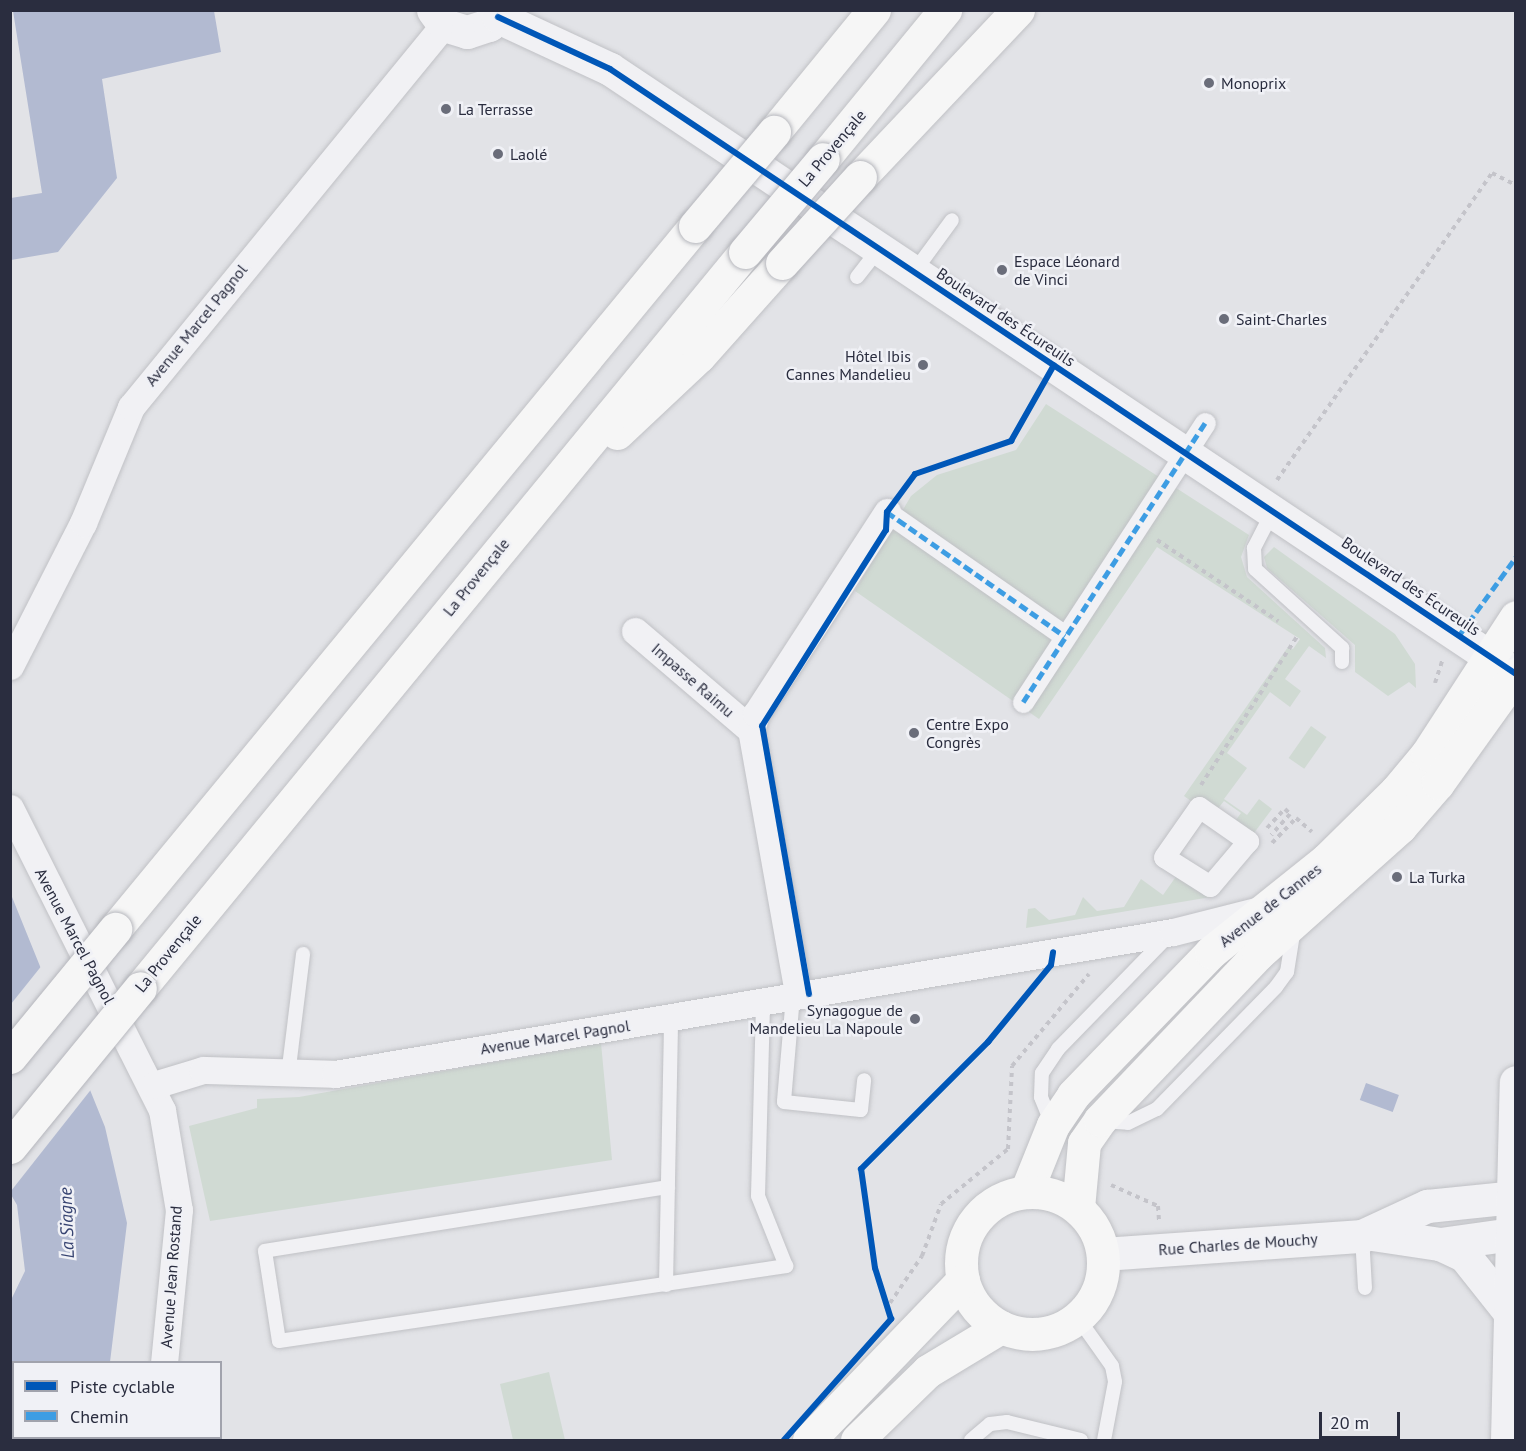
<!DOCTYPE html>
<meta charset="utf-8">
<style>
body{margin:0}
#map{position:relative;width:1526px;height:1451px;overflow:hidden;background:#e2e3e7;font-family:"PT Sans",sans-serif}
div>[style]{position:absolute}
.green>*{inset:0;background:#d0dad3;transform-origin:0 0}
.water>*{inset:0;background:#b2bad1;transform-origin:0 0}
.pier>*{inset:0;background:#e2e3e7}
.path>*{height:4px;margin-top:-2px;transform-origin:0;background:repeating-linear-gradient(90deg,#c4c4ca 0 4.5px,transparent 0 9px)}
.roads{filter:drop-shadow(0 0 2px #c0c1c5) drop-shadow(0 0 2px #c0c1c5)}
.service>*{height:14px;margin:-7px;padding:0 7px;transform-origin:7px;border-radius:7px;background:#f1f1f4}
.pedestrian>*{height:21px;margin:-10.5px;padding:0 10.5px;transform-origin:10.5px;border-radius:10.5px;background:#f1f1f4}
.minor>*{height:27px;margin:-13.5px;padding:0 13.5px;transform-origin:13.5px;border-radius:13.5px;background:#f1f1f4}
.tertiary>*{height:33px;margin:-16.5px;padding:0 16.5px;transform-origin:16.5px;border-radius:16.5px;background:#f1f1f4}
.primary>*{height:33px;margin:-16.5px;padding:0 16.5px;transform-origin:16.5px;border-radius:16.5px;background:#f6f6f6}
.primary>.ring{margin:-16.5px;padding:0;box-sizing:content-box;background:none;border:33px solid #f6f6f6;border-radius:50%}
.motorway>*{height:33px;margin:-16.5px;padding:0 16.5px;transform-origin:16.5px;border-radius:16.5px;background:#f6f6f6}
.bridges{filter:drop-shadow(0 0 2px #b5b6bc) drop-shadow(0 0 2px #b5b6bc)}
.motorway-bridge>*{height:33px;margin:-16.5px;padding:0 16.5px;transform-origin:16.5px;border-radius:16.5px;background:#f6f6f6}
.quiet>*{height:4.5px;margin-top:-2.25px;transform-origin:0;background:repeating-linear-gradient(90deg,#3d9de3 0 9px,transparent 0 13.5px)}
.cycleway>*{height:6px;margin:-3px;padding:0 3px;transform-origin:3px;border-radius:3px;background:#0057b8}
.dots>*{width:16px;height:16px;translate:-50% -50%;box-sizing:border-box;border:3px solid #f0f1f6;border-radius:50%}
span{translate:-50% -50%;white-space:nowrap;text-align:center;line-height:1.15;-webkit-text-stroke:5px #f0f1f6;paint-order:stroke}
.poi-label{font-size:16px;color:#2a2d3f}
.left{translate:0 -50%;text-align:left}
.right{translate:-100% -50%;text-align:right}
.street-label{font-size:16px;color:#2a2d3f}
.water-label{font-size:18px;color:#364371;font-style:italic}
.frame{position:absolute;inset:0;border:12px solid #2a2d3f;pointer-events:none}
.legend{position:absolute;left:12px;top:1361px;width:210px;height:78px;box-sizing:border-box;background:#f0f1f6;border:2px solid #a1a3ad;margin:0;padding:8px 10px;list-style:none;font-size:18px;color:#2a2d3f}
.legend li{display:flex;align-items:center;gap:12px;height:30px}
.legend b{width:30px;border:2px solid #a1a3ad}
.scale{position:absolute;left:1319px;top:1412px;width:81px;height:27px;box-sizing:border-box;border:3px solid #2a2d3f;border-top:0;padding-left:8px;font-size:18px;line-height:21px;white-space:nowrap;color:#2a2d3f;-webkit-text-stroke:4px #f0f1f6;paint-order:stroke}
</style>
<div id="map">
<div class="green">
<div style="clip-path:polygon(1046px 404px,1249px 535px,1241px 557px,1247px 577px,1325px 648px,1326px 658px,1309px 646px,1285px 679px,1301px 691px,1290px 707px,1270px 692px,1227px 753px,1247px 768px,1224px 799px,1247px 815px,1259px 799px,1272px 809px,1248px 841px,1230px 828px,1241px 813px,1224px 801px,1212px 816px,1184px 796px,1288px 647px,1293px 649px,1300px 639px,1157px 547px,1039px 719px,855px 591px,911px 496px,937px 475px,1016px 450px)"></div>
<div style="clip-path:polygon(1274px 547px,1395px 634px,1415px 664px,1416px 688px,1409px 682px,1388px 696px,1355px 672px,1355px 645px,1267px 568px,1264px 557px)"></div>
<div style="left:1311px;top:726px;width:19px;height:39px;rotate:35deg"></div>
<div style="clip-path:polygon(1182px 868px,1217px 896px,1026px 928px,1028px 909px,1035px 908px,1049px 920px,1075px 915px,1083px 897px,1097px 911px,1124px 907px,1141px 879px,1163px 895px)"></div>
<div style="clip-path:polygon(601px 1043px,612px 1160px,210px 1221px,189px 1126px,257px 1108px,257px 1099px,299px 1097px)"></div>
<div style="clip-path:polygon(549px 1372px,565px 1440px,513px 1440px,500px 1384px)"></div>
</div>
<div class="water">
<div style="clip-path:polygon(13px 11px,214px 11px,221px 52px,102px 79px,117px 178px,58px 252px,11px 260px,11px 198px,42px 193px)"></div>
<div style="clip-path:polygon(10px 892px,105px 1127px,127px 1223px,110px 1362px,14px 1362px,14px 1438px,101px 1440px,11px 1440px,11px 1300px,25px 1271px,17px 1205px,10px 1193px)"></div>
<div style="left:1366px;top:1083px;width:35px;height:18px;rotate:20deg"></div>
</div>
<div class="pier">
<div style="clip-path:polygon(43px 964px,93px 1087px,11px 1191px,11px 1004px)"></div>
</div>
<div class="path">
<div style="left:1277px;top:480px;width:375px;rotate:-55deg"></div>
<div style="left:1492px;top:173px;width:27px;rotate:27deg"></div>
<div style="left:1157px;top:540px;width:146px;rotate:33.8deg"></div>
<div style="left:1435px;top:683px;width:25px;rotate:-72deg"></div>
<div style="left:1201px;top:785px;width:179px;rotate:-57.1deg"></div>
<div style="left:1267px;top:828px;width:26px;rotate:-47deg"></div>
<div style="left:1285px;top:809px;width:7px;rotate:45deg"></div>
<div style="left:1290px;top:814px;width:28px;rotate:132deg"></div>
<div style="left:1272px;top:843px;width:35px;rotate:-46deg"></div>
<div style="left:1296px;top:818px;width:21px;rotate:41deg"></div>
<div style="left:1111px;top:1185px;width:51px;rotate:24.1deg"></div>
<div style="left:1158px;top:1206px;width:16px;rotate:86deg"></div>
<div style="left:890px;top:1303px;width:57px;rotate:-55.8deg"></div>
<div style="left:922px;top:1256px;width:55px;rotate:-69.9deg"></div>
<div style="left:941px;top:1204px;width:87px;rotate:-39.4deg"></div>
<div style="left:1008px;top:1149px;width:83px;rotate:-87.2deg"></div>
<div style="left:1012px;top:1066px;width:120px;rotate:-50.1deg"></div>
</div>
<div class="roads">
<div class="service">
<div style="left:914px;top:272px;width:64px;rotate:-53.8deg"></div>
<div style="left:857px;top:277px;width:36px;rotate:-52deg"></div>
<div style="left:1273px;top:511px;width:42px;rotate:117.2deg"></div>
<div style="left:1254px;top:548px;width:21px;rotate:87deg"></div>
<div style="left:1255px;top:569px;width:118px;rotate:42.2deg"></div>
<div style="left:1342px;top:648px;width:14px;rotate:90deg"></div>
<div style="left:793px;top:996px;width:106px;rotate:94.9deg"></div>
<div style="left:784px;top:1102px;width:77px;rotate:5.9deg"></div>
<div style="left:861px;top:1110px;width:30px;rotate:-84deg"></div>
<div style="left:288px;top:1075px;width:122px;rotate:-82.9deg"></div>
<div style="left:1102px;top:1121px;width:26px;rotate:4deg"></div>
<div style="left:1128px;top:1123px;width:32px;rotate:-26deg"></div>
<div style="left:1157px;top:1109px;width:170px;rotate:-45.7deg"></div>
<div style="left:1276px;top:987px;width:19px;rotate:-54deg"></div>
<div style="left:1287px;top:972px;width:45px;rotate:-81deg"></div>
<div style="left:1051px;top:1122px;width:27px;rotate:-112deg"></div>
<div style="left:1041px;top:1097px;width:24px;rotate:-88deg"></div>
<div style="left:1042px;top:1073px;width:29px;rotate:-56deg"></div>
<div style="left:1058px;top:1049px;width:159px;rotate:-45.8deg"></div>
<div style="left:668px;top:1187px;width:408px;rotate:171deg"></div>
<div style="left:265px;top:1251px;width:91px;rotate:81.2deg"></div>
<div style="left:279px;top:1341px;width:513px;rotate:-8.41deg"></div>
<div style="left:786px;top:1266px;width:75px;rotate:-111.8deg"></div>
<div style="left:758px;top:1196px;width:195px;rotate:-88.5deg"></div>
<div style="left:1362px;top:1236px;width:52px;rotate:86.7deg"></div>
<div style="left:666px;top:1285px;width:267px;rotate:-88.9deg"></div>
<div style="left:1078px;top:1318px;width:59px;rotate:54.7deg"></div>
<div style="left:1112px;top:1366px;width:16px;rotate:79deg"></div>
<div style="left:1115px;top:1382px;width:59px;rotate:100.7deg"></div>
<div style="left:971px;top:1440px;width:25px;rotate:-40deg"></div>
<div style="left:990px;top:1424px;width:17px;rotate:-7deg"></div>
<div style="left:1007px;top:1422px;width:76px;rotate:13.7deg"></div>
</div>
<div class="pedestrian">
<div style="left:887px;top:512px;width:217px;rotate:34.9deg"></div>
<div style="left:1023px;top:702px;width:333px;rotate:-56.9deg"></div>
<div style="left:1199px;top:807px;width:60px;rotate:34.8deg"></div>
<div style="left:1248px;top:841px;width:59px;rotate:130.2deg"></div>
<div style="left:1210px;top:886px;width:54px;rotate:-147.8deg"></div>
<div style="left:1164px;top:857px;width:61px;rotate:-55deg"></div>
</div>
<div class="minor">
<div style="left:635px;top:631px;width:153px;rotate:40.5deg"></div>
<div style="left:10px;top:666px;width:161px;rotate:-63deg"></div>
<div style="left:83px;top:523px;width:126px;rotate:-67.5deg"></div>
<div style="left:131px;top:407px;width:494px;rotate:-50.7deg"></div>
<div style="left:10px;top:808px;width:338px;rotate:63.3deg"></div>
<div style="left:162px;top:1110px;width:101px;rotate:80.4deg"></div>
<div style="left:179px;top:1210px;width:153px;rotate:95.6deg"></div>
<div style="left:798px;top:993px;width:267px;rotate:-100.1deg"></div>
<div style="left:751px;top:730px;width:17px;rotate:-73deg"></div>
<div style="left:756px;top:714px;width:241px;rotate:-57deg"></div>
<div style="left:154px;top:1085px;width:51px;rotate:-17deg"></div>
<div style="left:203px;top:1070px;width:132px;rotate:1.7deg"></div>
<div style="left:335px;top:1074px;width:850px;rotate:-9.62deg"></div>
<div style="left:1173px;top:932px;width:90px;rotate:-14.2deg"></div>
<div style="left:153px;top:1440px;width:2px;rotate:-63deg"></div>
</div>
<div class="tertiary">
<div style="left:433px;top:10px;width:19px;rotate:54deg"></div>
<div style="left:444px;top:25px;width:24px;rotate:17deg"></div>
<div style="left:467px;top:32px;width:23px;rotate:-18deg"></div>
<div style="left:489px;top:25px;width:19px;rotate:-51deg"></div>
<div style="left:498px;top:17px;width:123px;rotate:24.9deg"></div>
<div style="left:610px;top:69px;width:1087px;rotate:33.75deg"></div>
<div style="left:1372px;top:1234px;width:69px;rotate:8.4deg"></div>
<div style="left:1440px;top:1244px;width:26px;rotate:25deg"></div>
<div style="left:1464px;top:1255px;width:75px;rotate:51.5deg"></div>
<div style="left:1440px;top:1244px;width:74px;rotate:-7.8deg"></div>
<div style="left:1103px;top:1254px;width:260px;rotate:-4deg"></div>
<div style="left:1362px;top:1236px;width:72px;rotate:-24.8deg"></div>
<div style="left:1427px;top:1206px;width:87px;rotate:-5.9deg"></div>
<div style="left:1507px;top:1440px;width:358px;rotate:-88.6deg"></div>
</div>
<div class="primary">
<div style="left:1026px;top:1192px;width:72px;rotate:-68.1deg"></div>
<div style="left:1053px;top:1125px;width:36px;rotate:-56deg"></div>
<div style="left:1073px;top:1095px;width:199px;rotate:-46deg"></div>
<div style="left:1211px;top:952px;width:147px;rotate:-38.7deg"></div>
<div style="left:1326px;top:860px;width:98px;rotate:-44.6deg"></div>
<div style="left:1396px;top:791px;width:48px;rotate:-50deg"></div>
<div style="left:1427px;top:754px;width:163px;rotate:-57deg"></div>
<div class="ring" style="left:961px;top:1192px;width:109px;height:109px"></div>
<div style="left:1078px;top:1208px;width:65px;rotate:-84.7deg"></div>
<div style="left:1084px;top:1143px;width:28px;rotate:-55deg"></div>
<div style="left:1100px;top:1120px;width:229px;rotate:-46.4deg"></div>
<div style="left:1258px;top:954px;width:191px;rotate:-41.8deg"></div>
<div style="left:1400px;top:827px;width:58px;rotate:-49.2deg"></div>
<div style="left:1438px;top:783px;width:134px;rotate:-54.4deg"></div>
<div style="left:809px;top:1440px;width:222px;rotate:-46.1deg"></div>
<div style="left:857px;top:1440px;width:99px;rotate:-44.2deg"></div>
<div style="left:928px;top:1371px;width:85px;rotate:-31.1deg"></div>
</div>
<div class="motorway">
<div style="left:774px;top:132px;width:158px;rotate:-50.7deg"></div>
<div style="left:823px;top:159px;width:193px;rotate:-50.7deg"></div>
<div style="left:860px;top:177px;width:230px;rotate:-46.6deg"></div>
<div style="left:617px;top:433px;width:112px;rotate:-43.2deg"></div>
<div style="left:699px;top:356px;width:125px;rotate:-48.3deg"></div>
<div style="left:115px;top:929px;width:911px;rotate:-50.48deg"></div>
<div style="left:140px;top:988px;width:953px;rotate:-50.58deg"></div>
</div>
</div>
<div class="bridges">
<div class="motorway-bridge">
<div style="left:695px;top:226px;width:123px;rotate:-50deg"></div>
<div style="left:745px;top:252px;width:121px;rotate:-50deg"></div>
<div style="left:782px;top:263px;width:116px;rotate:-47.8deg"></div>
<div style="left:10px;top:1057px;width:166px;rotate:-50.6deg"></div>
<div style="left:10px;top:1147px;width:205px;rotate:-50.7deg"></div>
</div>
</div>
<div class="quiet">
<div style="left:887px;top:512px;width:217px;rotate:34.9deg"></div>
<div style="left:1460px;top:634px;width:95px;rotate:-54deg"></div>
<div style="left:1023px;top:702px;width:333px;rotate:-56.9deg"></div>
</div>
<div class="cycleway">
<div style="left:498px;top:17px;width:123px;rotate:24.9deg"></div>
<div style="left:610px;top:69px;width:1089px;rotate:33.73deg"></div>
<div style="left:809px;top:994px;width:272px;rotate:-99.9deg"></div>
<div style="left:762px;top:726px;width:232px;rotate:-57.7deg"></div>
<div style="left:886px;top:530px;width:18px;rotate:-87deg"></div>
<div style="left:887px;top:512px;width:47px;rotate:-53.6deg"></div>
<div style="left:915px;top:474px;width:102px;rotate:-19deg"></div>
<div style="left:1011px;top:441px;width:87px;rotate:-60.5deg"></div>
<div style="left:784px;top:1440px;width:162px;rotate:-48.5deg"></div>
<div style="left:891px;top:1319px;width:53px;rotate:-107.4deg"></div>
<div style="left:875px;top:1268px;width:100px;rotate:-98deg"></div>
<div style="left:861px;top:1169px;width:180px;rotate:-45deg"></div>
<div style="left:988px;top:1042px;width:99px;rotate:-50.7deg"></div>
<div style="left:1051px;top:965px;width:13px;rotate:-81deg"></div>
</div>
<div class="dots">
<div style="left:1209px;top:83px;background:#6a6d7a"></div>
<div style="left:446px;top:109px;background:#6a6d7a"></div>
<div style="left:498px;top:154px;background:#6a6d7a"></div>
<div style="left:1002px;top:270px;background:#6a6d7a"></div>
<div style="left:1224px;top:319px;background:#6a6d7a"></div>
<div style="left:923px;top:365px;background:#6a6d7a"></div>
<div style="left:914px;top:733px;background:#6a6d7a"></div>
<div style="left:1397px;top:877px;background:#6a6d7a"></div>
<div style="left:915px;top:1019px;background:#6a6d7a"></div>
</div>
<div class="poi-label">
<span class="left" style="left:1221px;top:83px">Monoprix</span>
<span class="left" style="left:458px;top:109px">La Terrasse</span>
<span class="left" style="left:510px;top:154px">Laolé</span>
<span class="left" style="left:1014px;top:270px">Espace Léonard<br>de Vinci</span>
<span class="left" style="left:1236px;top:319px">Saint-Charles</span>
<span class="right" style="left:911px;top:365px">Hôtel Ibis<br>Cannes Mandelieu</span>
<span class="left" style="left:926px;top:733px">Centre Expo<br>Congrès</span>
<span class="left" style="left:1409px;top:877px">La Turka</span>
<span class="right" style="left:903px;top:1019px">Synagogue de<br>Mandelieu La Napoule</span>
</div>
<div class="street-label">
<span style="left:832px;top:148px;rotate:-50deg">La Provençale</span>
<span style="left:1006px;top:317px;rotate:34deg">Boulevard des Écureuils</span>
<span style="left:196px;top:325px;rotate:-51deg">Avenue Marcel Pagnol</span>
<span style="left:476px;top:577px;rotate:-51deg">La Provençale</span>
<span style="left:1411px;top:586px;rotate:34deg">Boulevard des Écureuils</span>
<span style="left:693px;top:680px;rotate:41deg">Impasse Raimu</span>
<span style="left:1270px;top:905px;rotate:-38deg">Avenue de Cannes</span>
<span style="left:75px;top:936px;rotate:62deg">Avenue Marcel Pagnol</span>
<span style="left:168px;top:953px;rotate:-51deg">La Provençale</span>
<span style="left:555px;top:1037px;rotate:-9deg">Avenue Marcel Pagnol</span>
<span style="left:1238px;top:1244px;rotate:-4deg">Rue Charles de Mouchy</span>
<span style="left:171px;top:1277px;rotate:-86deg">Avenue Jean Rostand</span>
</div>
<div class="water-label">
<span style="left:67px;top:1223px;rotate:-92deg">La Siagne</span>
</div>
<div class="frame"></div>
<ul class="legend">
<li><b style="height:8px;background:#0057b8"></b>Piste cyclable</li>
<li><b style="height:8px;background:#3d9de3"></b>Chemin</li>
</ul>
<div class="scale">20 m</div>
</div>
